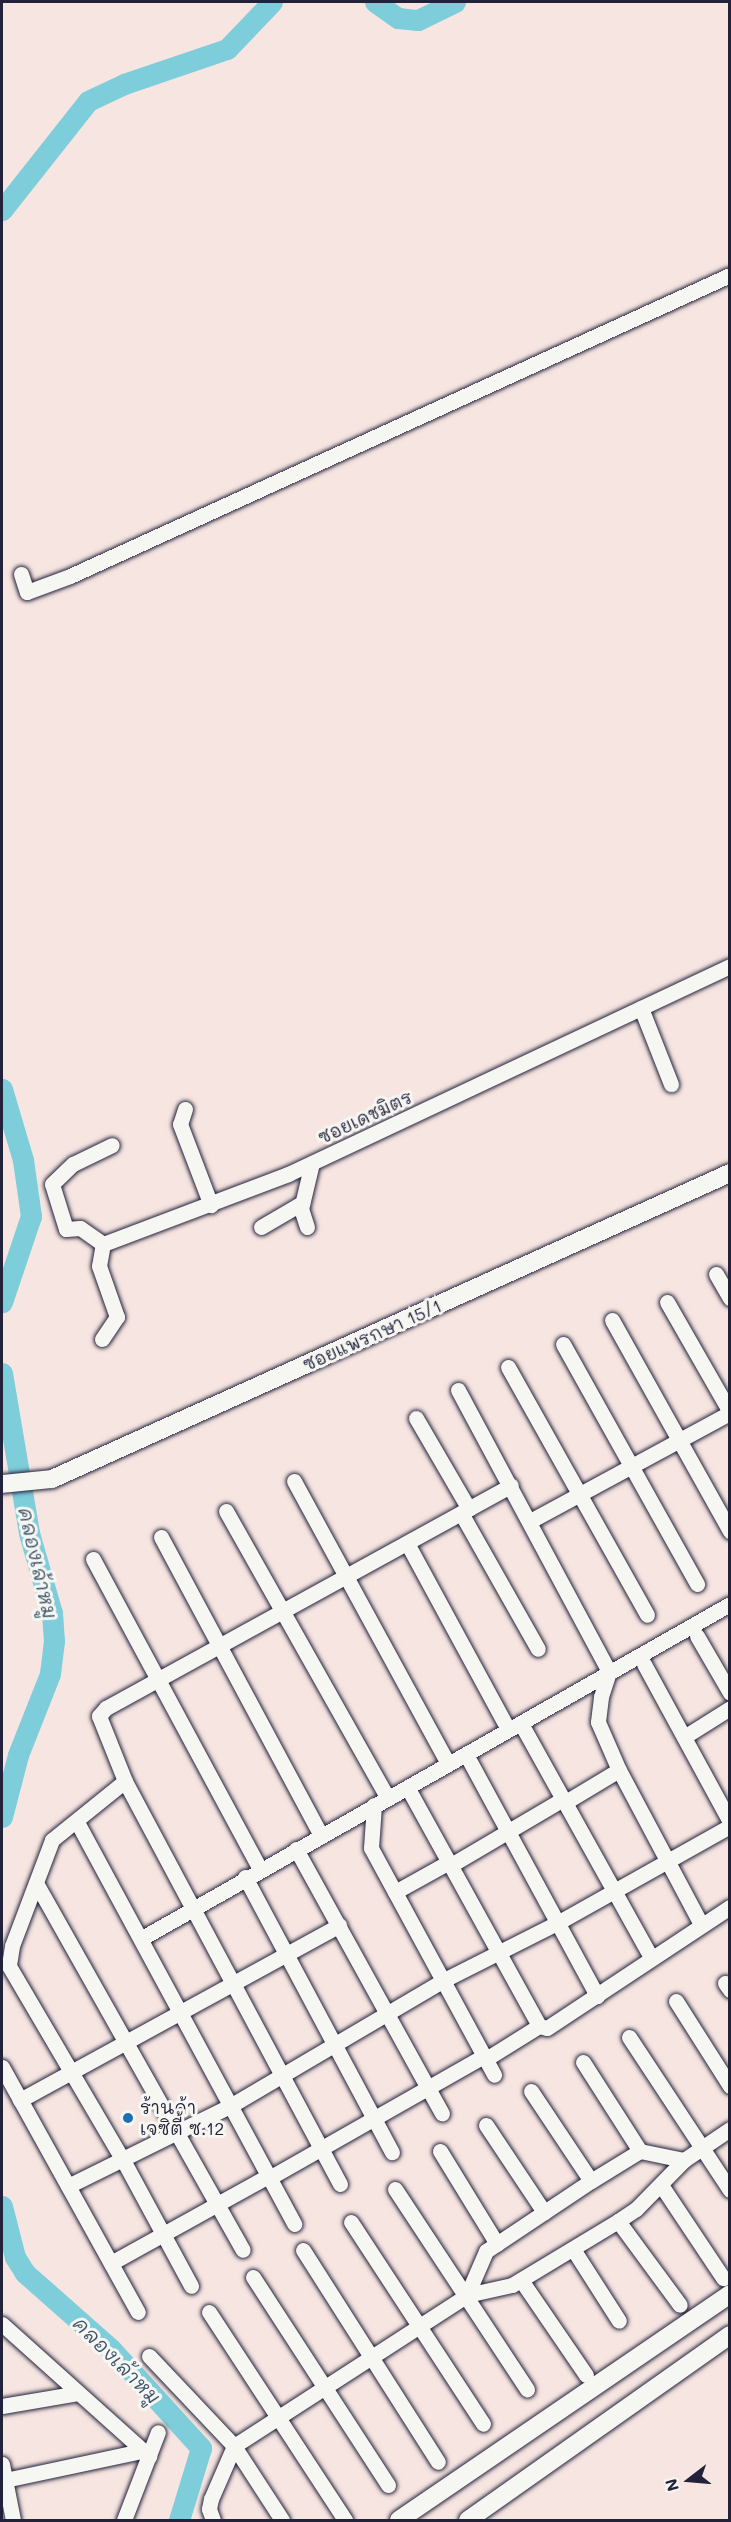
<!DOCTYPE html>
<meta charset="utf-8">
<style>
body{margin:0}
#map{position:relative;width:731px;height:2522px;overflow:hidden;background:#f7e5e1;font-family:Mali,"Playpen Sans Thai",sans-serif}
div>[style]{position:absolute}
.river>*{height:21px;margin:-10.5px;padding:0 10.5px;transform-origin:10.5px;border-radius:10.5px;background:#7ecdda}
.roads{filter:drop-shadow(0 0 2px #22223b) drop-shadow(0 0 2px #22223b)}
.minor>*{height:15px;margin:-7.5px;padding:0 7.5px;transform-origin:7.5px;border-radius:7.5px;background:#f6f6f2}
.tertiary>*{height:18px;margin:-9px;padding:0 9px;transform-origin:9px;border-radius:9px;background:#f6f6f2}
.dots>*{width:16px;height:16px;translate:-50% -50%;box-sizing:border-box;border:3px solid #f6f6f2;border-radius:50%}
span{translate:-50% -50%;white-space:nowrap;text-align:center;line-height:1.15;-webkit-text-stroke:6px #f6f6f2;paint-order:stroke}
.street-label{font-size:18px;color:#22223b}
.poi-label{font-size:18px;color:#22223b}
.left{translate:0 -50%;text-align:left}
.water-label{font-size:20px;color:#3e556b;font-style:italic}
.frame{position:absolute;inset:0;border:3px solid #22223b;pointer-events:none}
.north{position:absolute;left:659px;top:2450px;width:60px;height:60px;-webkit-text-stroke:4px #f6f6f2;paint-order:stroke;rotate:254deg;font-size:16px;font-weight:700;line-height:24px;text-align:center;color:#22223b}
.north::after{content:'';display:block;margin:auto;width:21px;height:27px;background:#22223b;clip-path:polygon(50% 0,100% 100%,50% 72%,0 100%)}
</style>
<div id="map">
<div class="river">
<div style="left:375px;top:2px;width:28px;rotate:35deg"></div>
<div style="left:398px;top:18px;width:20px;rotate:6deg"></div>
<div style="left:418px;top:20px;width:41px;rotate:-25.9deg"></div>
<div style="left:2px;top:210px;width:139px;rotate:-51.7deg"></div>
<div style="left:88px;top:101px;width:40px;rotate:-25deg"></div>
<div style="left:124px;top:84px;width:109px;rotate:-18.8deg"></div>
<div style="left:227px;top:49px;width:65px;rotate:-46.2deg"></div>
<div style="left:2px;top:1089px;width:74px;rotate:73.5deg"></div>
<div style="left:23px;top:1160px;width:57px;rotate:81.9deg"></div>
<div style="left:31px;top:1216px;width:91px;rotate:108.6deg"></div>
<div style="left:2px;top:1373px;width:162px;rotate:80.4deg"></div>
<div style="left:29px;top:1533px;width:83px;rotate:74deg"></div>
<div style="left:52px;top:1613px;width:28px;rotate:86deg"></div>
<div style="left:54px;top:1641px;width:33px;rotate:97deg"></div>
<div style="left:50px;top:1674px;width:87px;rotate:111.6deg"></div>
<div style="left:18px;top:1755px;width:64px;rotate:104.5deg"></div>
<div style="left:2px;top:2206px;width:53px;rotate:75.7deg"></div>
<div style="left:15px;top:2257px;width:19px;rotate:58deg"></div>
<div style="left:25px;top:2273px;width:115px;rotate:41.5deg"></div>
<div style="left:111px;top:2349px;width:134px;rotate:47.7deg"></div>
<div style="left:201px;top:2448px;width:75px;rotate:107deg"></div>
</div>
<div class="roads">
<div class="minor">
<div style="left:21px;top:574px;width:19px;rotate:72deg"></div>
<div style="left:27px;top:592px;width:46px;rotate:-20.4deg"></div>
<div style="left:70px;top:576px;width:725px;rotate:-24.52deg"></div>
<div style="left:641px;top:1008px;width:82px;rotate:68.5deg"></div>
<div style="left:185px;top:1109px;width:16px;rotate:108deg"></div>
<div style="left:180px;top:1124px;width:87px;rotate:69.1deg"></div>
<div style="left:261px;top:1227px;width:48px;rotate:-30.3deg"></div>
<div style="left:307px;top:1227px;width:19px;rotate:-108deg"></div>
<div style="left:301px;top:1209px;width:47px;rotate:-76.6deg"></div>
<div style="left:103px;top:1244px;width:28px;rotate:-145deg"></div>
<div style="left:80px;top:1228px;width:14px;rotate:176deg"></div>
<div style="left:66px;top:1229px;width:47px;rotate:-107.3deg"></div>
<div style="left:52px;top:1184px;width:29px;rotate:-44deg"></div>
<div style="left:73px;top:1164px;width:43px;rotate:-26deg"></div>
<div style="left:716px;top:1274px;width:28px;rotate:60deg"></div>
<div style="left:667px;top:1302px;width:127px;rotate:60.2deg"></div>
<div style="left:612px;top:1320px;width:242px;rotate:60.8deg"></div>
<div style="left:102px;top:1339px;width:27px;rotate:-56deg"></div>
<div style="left:117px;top:1317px;width:54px;rotate:-109.4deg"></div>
<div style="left:99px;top:1266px;width:22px;rotate:-80deg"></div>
<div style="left:103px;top:1244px;width:198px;rotate:-20.7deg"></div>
<div style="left:288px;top:1174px;width:488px;rotate:-25.2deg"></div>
<div style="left:563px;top:1344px;width:275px;rotate:60.8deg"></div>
<div style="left:508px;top:1367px;width:284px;rotate:60.7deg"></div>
<div style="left:458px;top:1390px;width:320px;rotate:61.8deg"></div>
<div style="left:609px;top:1672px;width:26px;rotate:108deg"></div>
<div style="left:601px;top:1697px;width:25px;rotate:97deg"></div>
<div style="left:598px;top:1722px;width:52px;rotate:66.4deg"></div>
<div style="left:619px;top:1770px;width:174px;rotate:62deg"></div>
<div style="left:416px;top:1418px;width:105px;rotate:59.8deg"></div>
<div style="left:294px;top:1481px;width:321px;rotate:61.4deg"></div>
<div style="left:226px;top:1511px;width:328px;rotate:60.6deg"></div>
<div style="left:461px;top:1513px;width:156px;rotate:60.5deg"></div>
<div style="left:530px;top:1521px;width:227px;rotate:-28.4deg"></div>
<div style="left:161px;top:1537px;width:338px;rotate:61.8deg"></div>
<div style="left:407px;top:1543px;width:212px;rotate:61.5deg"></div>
<div style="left:93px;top:1559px;width:352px;rotate:61.7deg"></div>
<div style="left:697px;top:1636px;width:66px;rotate:59.9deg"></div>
<div style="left:644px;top:1664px;width:180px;rotate:61.4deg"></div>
<div style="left:524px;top:1729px;width:261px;rotate:60.9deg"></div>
<div style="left:684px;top:1737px;width:54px;rotate:-32.2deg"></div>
<div style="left:468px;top:1758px;width:271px;rotate:61.5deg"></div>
<div style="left:125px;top:1781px;width:94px;rotate:141.1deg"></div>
<div style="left:52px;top:1840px;width:113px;rotate:110.7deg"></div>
<div style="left:12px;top:1946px;width:20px;rotate:99deg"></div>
<div style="left:9px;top:1966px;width:225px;rotate:59.6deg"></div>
<div style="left:123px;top:2160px;width:143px;rotate:61.6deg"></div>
<div style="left:410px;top:1792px;width:267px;rotate:61.1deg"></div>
<div style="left:539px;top:2026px;width:8px;rotate:14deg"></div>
<div style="left:547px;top:2028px;width:219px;rotate:-33.5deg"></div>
<div style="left:564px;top:1803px;width:64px;rotate:-31deg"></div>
<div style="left:374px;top:1805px;width:43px;rotate:94deg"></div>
<div style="left:371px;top:1848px;width:258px;rotate:61.5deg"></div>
<div style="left:77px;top:1822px;width:457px;rotate:61.6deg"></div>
<div style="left:296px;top:1849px;width:302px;rotate:61.1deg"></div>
<div style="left:451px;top:1865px;width:130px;rotate:-30.5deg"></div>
<div style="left:245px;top:1877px;width:312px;rotate:61.9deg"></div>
<div style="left:36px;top:1883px;width:421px;rotate:60.6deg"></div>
<div style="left:395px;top:1892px;width:62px;rotate:-29.1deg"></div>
<div style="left:142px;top:1938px;width:676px;rotate:-29.6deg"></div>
<div style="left:725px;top:1983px;width:9px;rotate:54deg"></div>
<div style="left:676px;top:2001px;width:101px;rotate:57.6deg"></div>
<div style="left:629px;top:2037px;width:183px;rotate:56.6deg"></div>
<div style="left:486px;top:2059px;width:62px;rotate:-31.9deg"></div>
<div style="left:583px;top:2062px;width:106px;rotate:57.4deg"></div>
<div style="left:2px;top:2067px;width:280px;rotate:61deg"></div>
<div style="left:531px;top:2091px;width:108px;rotate:56.3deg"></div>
<div style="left:20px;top:2100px;width:364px;rotate:-28.7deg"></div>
<div style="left:486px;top:2125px;width:105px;rotate:56.3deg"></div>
<div style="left:440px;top:2151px;width:109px;rotate:58.5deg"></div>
<div style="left:269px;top:2178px;width:247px;rotate:-29.6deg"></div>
<div style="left:340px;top:2184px;width:457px;rotate:-118.1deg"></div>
<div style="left:125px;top:1781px;width:70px;rotate:-111.8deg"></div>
<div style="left:99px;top:1716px;width:11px;rotate:-49deg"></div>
<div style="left:106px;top:1708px;width:462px;rotate:-28.8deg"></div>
<div style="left:661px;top:2185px;width:112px;rotate:56.3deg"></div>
<div style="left:68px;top:2186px;width:181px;rotate:-26.3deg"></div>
<div style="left:230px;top:2106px;width:248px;rotate:-30.5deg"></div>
<div style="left:444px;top:1980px;width:127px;rotate:-26.8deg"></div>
<div style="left:557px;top:1923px;width:198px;rotate:-29.3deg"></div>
<div style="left:395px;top:2189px;width:240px;rotate:56.6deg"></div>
<div style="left:618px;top:2221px;width:104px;rotate:53.6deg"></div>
<div style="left:351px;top:2222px;width:241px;rotate:56.8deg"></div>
<div style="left:573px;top:2249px;width:85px;rotate:57.4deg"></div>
<div style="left:303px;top:2250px;width:251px;rotate:57.5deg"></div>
<div style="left:111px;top:2263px;width:179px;rotate:-29deg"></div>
<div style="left:253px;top:2277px;width:248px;rotate:57deg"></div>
<div style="left:521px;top:2280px;width:115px;rotate:55.6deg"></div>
<div style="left:467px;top:2295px;width:48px;rotate:-66.6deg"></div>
<div style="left:486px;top:2251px;width:126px;rotate:-33.7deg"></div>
<div style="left:591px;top:2181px;width:57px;rotate:-31.5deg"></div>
<div style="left:640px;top:2151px;width:45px;rotate:11.6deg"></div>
<div style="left:209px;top:2312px;width:249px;rotate:56.8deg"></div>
<div style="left:2px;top:2324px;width:198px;rotate:41.9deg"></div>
<div style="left:149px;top:2356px;width:124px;rotate:46.6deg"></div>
<div style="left:234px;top:2446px;width:88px;rotate:57deg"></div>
<div style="left:2px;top:2406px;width:77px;rotate:-9.7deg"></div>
<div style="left:2px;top:2464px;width:57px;rotate:78.9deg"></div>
<div style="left:5px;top:2480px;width:140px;rotate:-12deg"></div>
<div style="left:124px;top:2520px;width:94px;rotate:-68.9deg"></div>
<div style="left:213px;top:2520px;width:12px;rotate:-110deg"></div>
<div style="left:209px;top:2509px;width:10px;rotate:-79deg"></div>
<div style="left:211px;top:2499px;width:58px;rotate:-66.5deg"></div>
<div style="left:234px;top:2446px;width:278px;rotate:-32.9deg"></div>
<div style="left:467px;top:2295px;width:46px;rotate:-12.5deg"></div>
<div style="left:512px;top:2285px;width:124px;rotate:-31.1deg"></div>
<div style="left:618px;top:2221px;width:22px;rotate:-34deg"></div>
<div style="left:636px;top:2209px;width:69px;rotate:-45.6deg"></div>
<div style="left:684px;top:2160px;width:55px;rotate:-34deg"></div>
</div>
<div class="tertiary">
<div style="left:2px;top:1484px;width:50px;rotate:-5.7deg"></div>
<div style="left:52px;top:1479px;width:744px;rotate:-24.29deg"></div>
<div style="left:399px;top:2520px;width:401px;rotate:-34.3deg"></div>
<div style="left:468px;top:2520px;width:321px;rotate:-35.2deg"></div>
</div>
</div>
<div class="dots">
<div style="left:128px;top:2118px;background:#1f6fb2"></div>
</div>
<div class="street-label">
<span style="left:365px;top:1117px;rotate:-25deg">ซอยเดชมิตร</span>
<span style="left:372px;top:1335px;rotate:-24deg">ซอยแพรกษา 15/1</span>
</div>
<div class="poi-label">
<span class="left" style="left:140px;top:2118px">ร้านค้า<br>เจซิตี้ ซ.12</span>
</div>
<div class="water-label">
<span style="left:38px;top:1563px;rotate:77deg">คลองเล้าหมู</span>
<span style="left:117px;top:2360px;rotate:45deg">คลองเล้าหมู</span>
</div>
<div class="frame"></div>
<div class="north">N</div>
</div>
